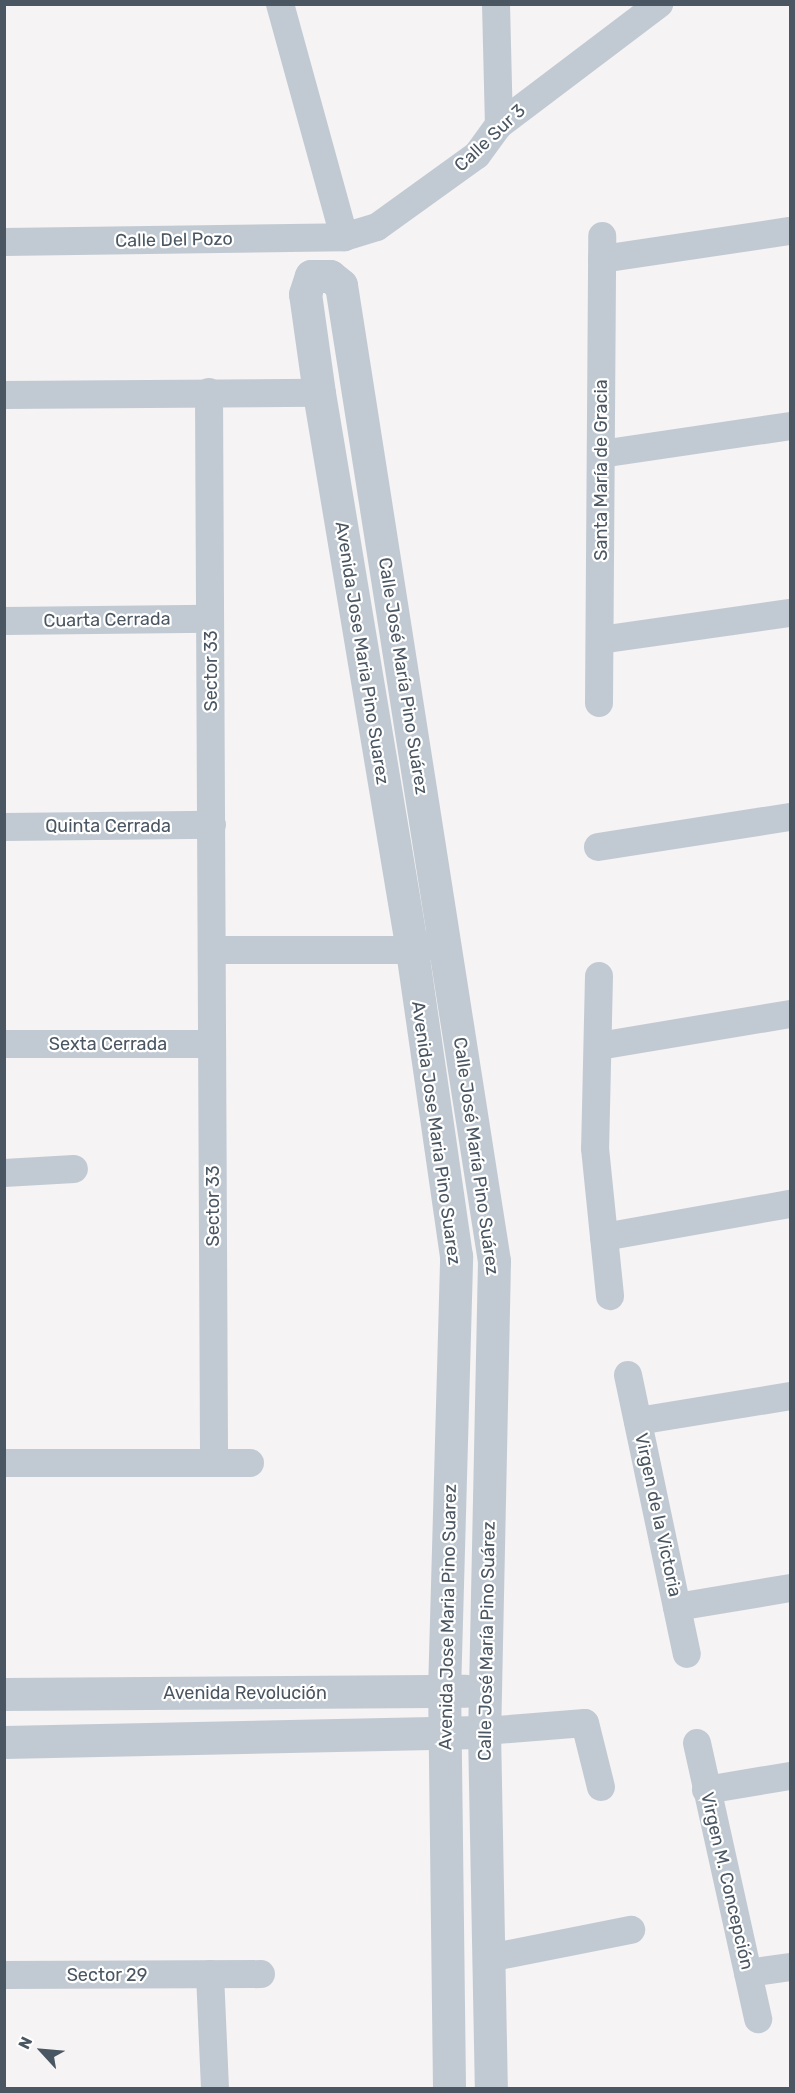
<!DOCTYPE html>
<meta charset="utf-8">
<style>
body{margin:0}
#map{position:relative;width:795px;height:2093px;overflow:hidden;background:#f5f3f3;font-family:Rubik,sans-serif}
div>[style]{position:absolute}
.minor>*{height:28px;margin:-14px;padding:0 14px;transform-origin:14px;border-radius:14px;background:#c1cad2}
.tertiary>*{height:33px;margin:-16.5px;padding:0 16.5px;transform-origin:16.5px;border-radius:16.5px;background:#c1cad2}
span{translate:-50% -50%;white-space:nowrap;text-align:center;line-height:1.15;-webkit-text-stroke:4.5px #fff;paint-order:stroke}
.street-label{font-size:18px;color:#4a5661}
.frame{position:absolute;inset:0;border:6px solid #4a5661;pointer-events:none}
.north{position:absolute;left:12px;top:2021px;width:60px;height:60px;-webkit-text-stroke:4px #fff;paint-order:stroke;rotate:296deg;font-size:16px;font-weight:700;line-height:24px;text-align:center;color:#4a5661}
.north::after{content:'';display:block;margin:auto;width:21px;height:27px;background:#4a5661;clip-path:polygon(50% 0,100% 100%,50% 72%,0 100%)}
</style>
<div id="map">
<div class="minor">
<div style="left:280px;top:4px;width:242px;rotate:74.6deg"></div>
<div style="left:496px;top:4px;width:121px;rotate:88.6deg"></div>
<div style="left:4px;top:242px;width:340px;rotate:-0.8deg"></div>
<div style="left:344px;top:237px;width:34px;rotate:-17deg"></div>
<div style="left:377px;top:227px;width:123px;rotate:-35.8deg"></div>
<div style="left:477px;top:155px;width:37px;rotate:-54deg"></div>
<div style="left:499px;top:125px;width:201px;rotate:-37.1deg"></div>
<div style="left:602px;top:259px;width:190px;rotate:-8.5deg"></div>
<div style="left:209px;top:392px;width:1071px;rotate:89.73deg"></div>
<div style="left:4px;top:395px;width:315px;rotate:-0.4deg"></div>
<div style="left:601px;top:454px;width:191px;rotate:-8.4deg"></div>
<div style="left:4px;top:621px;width:206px;rotate:-0.6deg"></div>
<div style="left:600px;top:640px;width:192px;rotate:-8.1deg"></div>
<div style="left:599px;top:703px;width:467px;rotate:-89.6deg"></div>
<div style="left:4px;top:827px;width:208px;rotate:-0.6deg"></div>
<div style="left:598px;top:847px;width:194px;rotate:-8.9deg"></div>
<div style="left:212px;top:950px;width:200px"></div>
<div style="left:412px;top:950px;width:23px;rotate:-13deg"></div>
<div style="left:599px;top:976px;width:172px;rotate:91.3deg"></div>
<div style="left:595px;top:1148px;width:149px;rotate:84.2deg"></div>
<div style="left:4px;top:1044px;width:208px"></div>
<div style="left:599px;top:1046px;width:194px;rotate:-9.5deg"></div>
<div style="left:4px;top:1173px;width:70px;rotate:-3.3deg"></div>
<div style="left:604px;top:1237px;width:189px;rotate:-10.1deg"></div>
<div style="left:628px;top:1375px;width:285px;rotate:78.1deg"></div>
<div style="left:638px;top:1421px;width:154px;rotate:-9.3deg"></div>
<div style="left:4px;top:1463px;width:246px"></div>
<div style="left:677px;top:1607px;width:115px;rotate:-9.5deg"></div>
<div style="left:484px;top:1731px;width:101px;rotate:-4.5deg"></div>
<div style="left:585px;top:1723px;width:66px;rotate:76deg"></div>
<div style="left:697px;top:1743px;width:283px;rotate:77.5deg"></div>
<div style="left:706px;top:1790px;width:85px;rotate:-9.5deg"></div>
<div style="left:489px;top:1958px;width:145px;rotate:-11.2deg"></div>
<div style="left:748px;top:1973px;width:42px;rotate:-8.1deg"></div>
<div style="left:210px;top:1974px;width:114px;rotate:87.5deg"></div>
<div style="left:4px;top:1975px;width:257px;rotate:-0.2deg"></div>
</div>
<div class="tertiary">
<div style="left:4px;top:1694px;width:461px;rotate:-0.4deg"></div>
<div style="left:4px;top:1742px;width:464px;rotate:-1.2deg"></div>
<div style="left:449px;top:2088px;width:396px;rotate:-90.7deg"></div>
<div style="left:444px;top:1692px;width:436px;rotate:-88.4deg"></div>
<div style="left:456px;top:1256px;width:309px;rotate:-98.2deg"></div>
<div style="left:412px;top:950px;width:565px;rotate:-99.48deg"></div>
<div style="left:319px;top:393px;width:100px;rotate:-98deg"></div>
<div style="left:305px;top:294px;width:19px;rotate:-72deg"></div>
<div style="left:311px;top:276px;width:19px"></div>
<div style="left:330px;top:276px;width:14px;rotate:39deg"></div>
<div style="left:341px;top:285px;width:988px;rotate:81.09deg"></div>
<div style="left:494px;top:1261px;width:470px;rotate:91.2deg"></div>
<div style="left:484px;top:1731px;width:357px;rotate:88.9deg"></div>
</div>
<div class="street-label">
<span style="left:490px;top:138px;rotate:-43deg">Calle Sur 3</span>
<span style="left:174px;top:240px;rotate:-1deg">Calle Del Pozo</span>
<span style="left:601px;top:470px;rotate:-90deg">Santa María de Gracia</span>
<span style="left:107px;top:620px;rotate:-1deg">Cuarta Cerrada</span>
<span style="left:362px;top:653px;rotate:81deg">Avenida Jose Maria Pino Suarez</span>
<span style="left:211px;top:671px;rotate:-90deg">Sector 33</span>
<span style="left:403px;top:676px;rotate:81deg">Calle José María Pino Suárez</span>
<span style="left:108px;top:826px">Quinta Cerrada</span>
<span style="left:108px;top:1044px">Sexta Cerrada</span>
<span style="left:436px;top:1133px;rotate:82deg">Avenida Jose Maria Pino Suarez</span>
<span style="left:476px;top:1156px;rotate:82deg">Calle José María Pino Suárez</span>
<span style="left:213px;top:1206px;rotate:-90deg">Sector 33</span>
<span style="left:658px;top:1515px;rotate:78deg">Virgen de la Victoria</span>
<span style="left:448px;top:1617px;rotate:-89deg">Avenida Jose Maria Pino Suarez</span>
<span style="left:487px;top:1641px;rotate:-89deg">Calle José María Pino Suárez</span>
<span style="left:245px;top:1693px">Avenida Revolución</span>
<span style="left:727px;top:1881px;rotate:77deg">Virgen M. Concepción</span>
<span style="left:107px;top:1975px">Sector 29</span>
</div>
<div class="frame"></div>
<div class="north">N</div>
</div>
